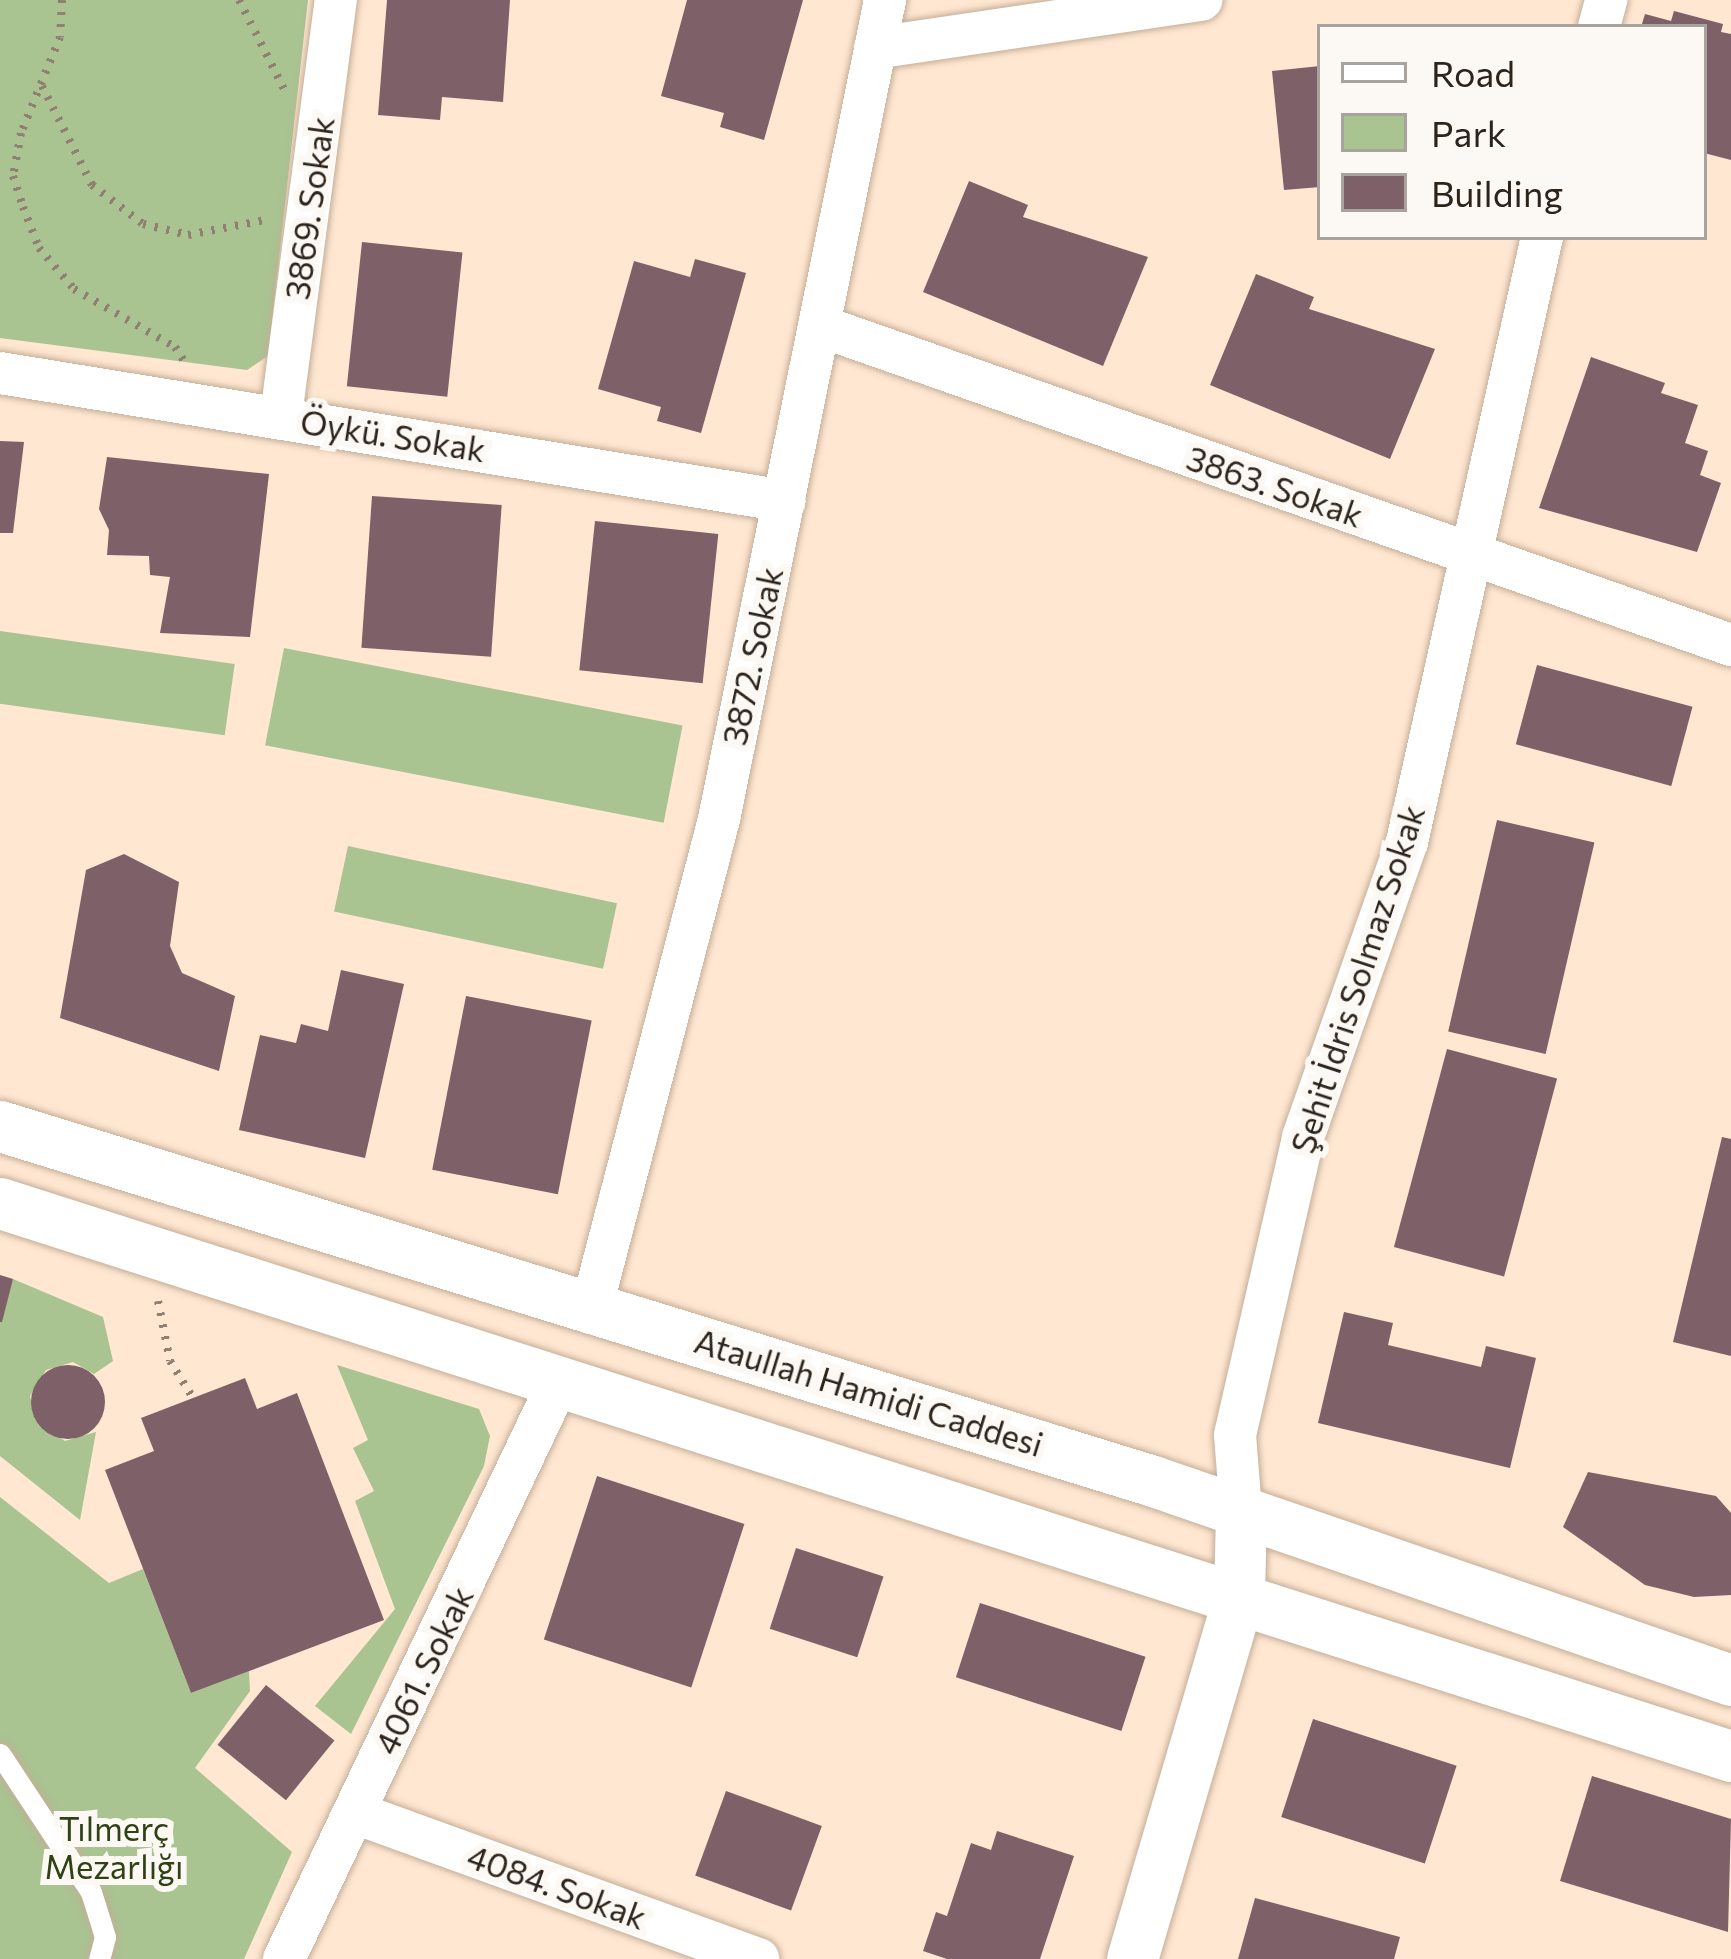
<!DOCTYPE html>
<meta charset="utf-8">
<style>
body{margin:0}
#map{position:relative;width:1731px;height:1959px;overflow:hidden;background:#ffe7d1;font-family:Commissioner,sans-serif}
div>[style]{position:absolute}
.green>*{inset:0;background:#a9c391;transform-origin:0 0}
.building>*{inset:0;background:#7d6068;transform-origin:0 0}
.round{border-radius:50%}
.path>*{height:8px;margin-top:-4px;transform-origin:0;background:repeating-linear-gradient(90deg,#908071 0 3px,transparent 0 12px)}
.roads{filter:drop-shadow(0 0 3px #c5ae99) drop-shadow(0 0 3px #c5ae99)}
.service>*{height:21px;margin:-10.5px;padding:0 10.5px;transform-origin:10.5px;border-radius:10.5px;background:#fff}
.minor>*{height:42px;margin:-21px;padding:0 21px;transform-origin:21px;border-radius:21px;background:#fff}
.tertiary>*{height:51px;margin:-25.5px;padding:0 25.5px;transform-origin:25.5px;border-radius:25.5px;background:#fff}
span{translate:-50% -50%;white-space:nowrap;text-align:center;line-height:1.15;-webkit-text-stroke:12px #fcf8f3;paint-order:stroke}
.street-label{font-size:33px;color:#2c231b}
.park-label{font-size:33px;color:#2e4215}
.legend{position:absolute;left:1317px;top:24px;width:390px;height:216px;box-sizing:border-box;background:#fcf8f3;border:3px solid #a9a39d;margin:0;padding:15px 21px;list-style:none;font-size:36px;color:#2c231b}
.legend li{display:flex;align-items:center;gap:24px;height:60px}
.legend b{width:60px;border:3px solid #a9a39d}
</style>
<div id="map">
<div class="green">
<div style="clip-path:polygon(0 0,308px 0,268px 356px,247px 370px,0 338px)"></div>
<div style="left:0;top:631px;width:237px;height:72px;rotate:8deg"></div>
<div style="left:284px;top:648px;width:406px;height:99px;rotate:11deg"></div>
<div style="left:348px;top:846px;width:275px;height:67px;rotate:12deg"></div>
<div style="clip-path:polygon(13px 1279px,103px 1317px,113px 1361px,94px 1374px,73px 1362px,46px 1370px,30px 1396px,38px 1424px,65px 1441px,96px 1432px,80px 1520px,0 1456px,0 1318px)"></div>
<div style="clip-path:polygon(337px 1365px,479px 1409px,490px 1436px,484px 1466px,351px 1734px,315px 1706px,395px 1609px,355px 1501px,374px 1491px,353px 1448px,368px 1440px)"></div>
<div style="clip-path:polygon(0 1497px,109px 1583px,143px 1569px,191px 1693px,249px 1671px,250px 1691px,195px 1768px,292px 1852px,244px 1959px,0 1959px)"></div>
</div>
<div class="building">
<div style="clip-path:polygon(387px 0,510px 0,503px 102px,442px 97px,440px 120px,378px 115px)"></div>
<div style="clip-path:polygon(687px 0,803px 0,764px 140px,720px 127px,724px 113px,661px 96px)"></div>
<div style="clip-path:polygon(1674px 11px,1723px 24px,1721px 32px,1731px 34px,1731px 160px,1704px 153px,1704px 27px,1641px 27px,1645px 14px,1671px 21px)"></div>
<div style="clip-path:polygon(1320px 66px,1320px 187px,1284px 190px,1272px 71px)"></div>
<div style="clip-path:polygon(969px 181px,1028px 205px,1023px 217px,1148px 257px,1103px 366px,923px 292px)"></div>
<div style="left:362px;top:242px;width:101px;height:145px;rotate:6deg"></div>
<div style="clip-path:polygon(695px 259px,746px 273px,701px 433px,657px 421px,661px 407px,598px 389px,634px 261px,690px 277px)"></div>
<div style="clip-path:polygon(1256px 274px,1314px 297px,1309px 309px,1435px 349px,1390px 459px,1210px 385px)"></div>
<div style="clip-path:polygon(1591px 357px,1665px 383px,1661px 393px,1698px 405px,1685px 443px,1708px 451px,1700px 475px,1721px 483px,1697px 552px,1539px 508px)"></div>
<div style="clip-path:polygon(0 441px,24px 442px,13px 533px,0 533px)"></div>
<div style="clip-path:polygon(107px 457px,269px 474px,250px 637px,160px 633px,170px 577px,150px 575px,149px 556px,107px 555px,109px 530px,99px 509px)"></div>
<div style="left:372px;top:496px;width:130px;height:152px;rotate:4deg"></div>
<div style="left:595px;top:521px;width:124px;height:150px;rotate:6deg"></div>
<div style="left:1537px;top:665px;width:161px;height:82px;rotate:15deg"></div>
<div style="left:1497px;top:820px;width:100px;height:217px;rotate:13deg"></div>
<div style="clip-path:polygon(124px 854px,179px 882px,170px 946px,182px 973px,235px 996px,219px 1071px,60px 1018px,86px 870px)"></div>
<div style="clip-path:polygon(341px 970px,404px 984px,365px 1158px,239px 1130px,260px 1035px,296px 1043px,301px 1024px,328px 1031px)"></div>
<div style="left:466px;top:996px;width:128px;height:177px;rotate:11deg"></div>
<div style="left:1447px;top:1049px;width:114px;height:205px;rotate:15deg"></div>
<div style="clip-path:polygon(1722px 1137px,1731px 1139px,1731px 1356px,1673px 1342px)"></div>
<div style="clip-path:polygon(0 1275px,13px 1279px,2px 1322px,0 1322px)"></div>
<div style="clip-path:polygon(1344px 1312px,1393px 1323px,1388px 1345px,1481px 1367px,1486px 1346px,1536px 1358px,1510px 1468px,1318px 1423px)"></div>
<div class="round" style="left:31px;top:1365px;width:74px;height:74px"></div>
<div style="clip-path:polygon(245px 1378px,257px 1409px,297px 1393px,384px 1620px,191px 1693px,105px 1470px,154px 1451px,141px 1418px)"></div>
<div style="clip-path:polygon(1588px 1472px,1716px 1496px,1731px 1513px,1731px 1595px,1694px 1597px,1645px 1585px,1563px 1527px)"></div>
<div style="left:597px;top:1476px;width:155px;height:172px;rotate:18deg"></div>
<div style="left:796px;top:1548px;width:92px;height:85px;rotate:18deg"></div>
<div style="left:980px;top:1603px;width:174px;height:78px;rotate:18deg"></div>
<div style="left:266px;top:1685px;width:88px;height:77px;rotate:39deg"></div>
<div style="left:1313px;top:1719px;width:151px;height:103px;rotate:18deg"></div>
<div style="clip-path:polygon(1592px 1776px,1731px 1819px,1728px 1932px,1560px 1881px)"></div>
<div style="left:726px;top:1791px;width:102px;height:90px;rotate:20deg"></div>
<div style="clip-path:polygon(997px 1831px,1074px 1856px,1040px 1959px,947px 1959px,923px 1951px,936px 1912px,947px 1916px,971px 1843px,991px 1850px)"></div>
<div style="clip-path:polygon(1255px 1898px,1400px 1937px,1394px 1959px,1238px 1959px)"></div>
</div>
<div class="path">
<div style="left:62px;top:0;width:37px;rotate:93deg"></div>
<div style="left:60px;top:37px;width:104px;rotate:112.1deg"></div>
<div style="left:21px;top:133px;width:44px;rotate:100.5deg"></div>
<div style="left:13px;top:176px;width:33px;rotate:72deg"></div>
<div style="left:23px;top:207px;width:44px;rotate:68.7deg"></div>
<div style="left:39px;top:248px;width:54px;rotate:49.5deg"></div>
<div style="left:74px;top:289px;width:116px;rotate:29.9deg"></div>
<div style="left:175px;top:347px;width:17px;rotate:57deg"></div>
<div style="left:239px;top:0;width:100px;rotate:63.2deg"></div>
<div style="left:42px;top:86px;width:111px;rotate:63.2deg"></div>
<div style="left:92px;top:185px;width:64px;rotate:37.4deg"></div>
<div style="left:143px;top:224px;width:46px;rotate:13.7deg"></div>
<div style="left:188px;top:235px;width:78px;rotate:-11deg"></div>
<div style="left:158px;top:1301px;width:61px;rotate:78.7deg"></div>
<div style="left:170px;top:1361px;width:44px;rotate:58.1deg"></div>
</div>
<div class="roads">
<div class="service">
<div style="left:0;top:1754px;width:165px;rotate:56.6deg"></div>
<div style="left:91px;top:1892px;width:47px;rotate:72.7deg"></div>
<div style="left:105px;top:1937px;width:23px;rotate:105deg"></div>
</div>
<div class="minor">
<div style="left:1599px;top:27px;width:28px;rotate:-75deg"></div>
<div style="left:875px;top:48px;width:330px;rotate:-8.4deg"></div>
<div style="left:820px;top:326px;width:965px;rotate:19.3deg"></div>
<div style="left:0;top:373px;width:795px;rotate:9.26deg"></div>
<div style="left:281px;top:416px;width:420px;rotate:-82.5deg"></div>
<div style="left:592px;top:1306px;width:503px;rotate:-75.38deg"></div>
<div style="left:719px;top:819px;width:836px;rotate:-78.54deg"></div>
<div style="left:1241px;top:1511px;width:76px;rotate:-94.5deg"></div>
<div style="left:1235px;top:1435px;width:306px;rotate:-77.1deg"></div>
<div style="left:1303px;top:1137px;width:313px;rotate:-70.6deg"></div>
<div style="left:1407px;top:842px;width:620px;rotate:-77.42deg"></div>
<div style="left:355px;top:1813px;width:429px;rotate:19.9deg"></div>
<div style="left:284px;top:1959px;width:642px;rotate:-64.55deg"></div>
</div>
<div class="tertiary">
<div style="left:0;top:1126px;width:1206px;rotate:17.11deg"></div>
<div style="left:1153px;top:1481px;width:611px;rotate:19deg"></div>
<div style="left:0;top:1203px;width:1817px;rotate:17.72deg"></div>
<div style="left:1132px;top:1959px;width:379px;rotate:-73.6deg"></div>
<div style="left:1239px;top:1595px;width:84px;rotate:-88.6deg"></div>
</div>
</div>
<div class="street-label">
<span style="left:309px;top:208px;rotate:-82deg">3869. Sokak</span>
<span style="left:393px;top:435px;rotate:9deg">Öykü. Sokak</span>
<span style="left:1275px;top:486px;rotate:19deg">3863. Sokak</span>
<span style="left:752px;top:656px;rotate:-78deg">3872. Sokak</span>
<span style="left:1357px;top:979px;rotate:-72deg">Şehit İdris Solmaz Sokak</span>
<span style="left:869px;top:1392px;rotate:17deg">Ataullah Hamidi Caddesi</span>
<span style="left:423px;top:1670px;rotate:-64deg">4061. Sokak</span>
<span style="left:557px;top:1886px;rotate:20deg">4084. Sokak</span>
</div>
<div class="park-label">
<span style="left:114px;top:1847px">Tılmerç<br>Mezarlığı</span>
</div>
<ul class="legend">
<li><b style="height:15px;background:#fff"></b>Road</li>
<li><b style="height:33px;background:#a9c391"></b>Park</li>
<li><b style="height:33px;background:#7d6068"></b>Building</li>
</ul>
</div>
